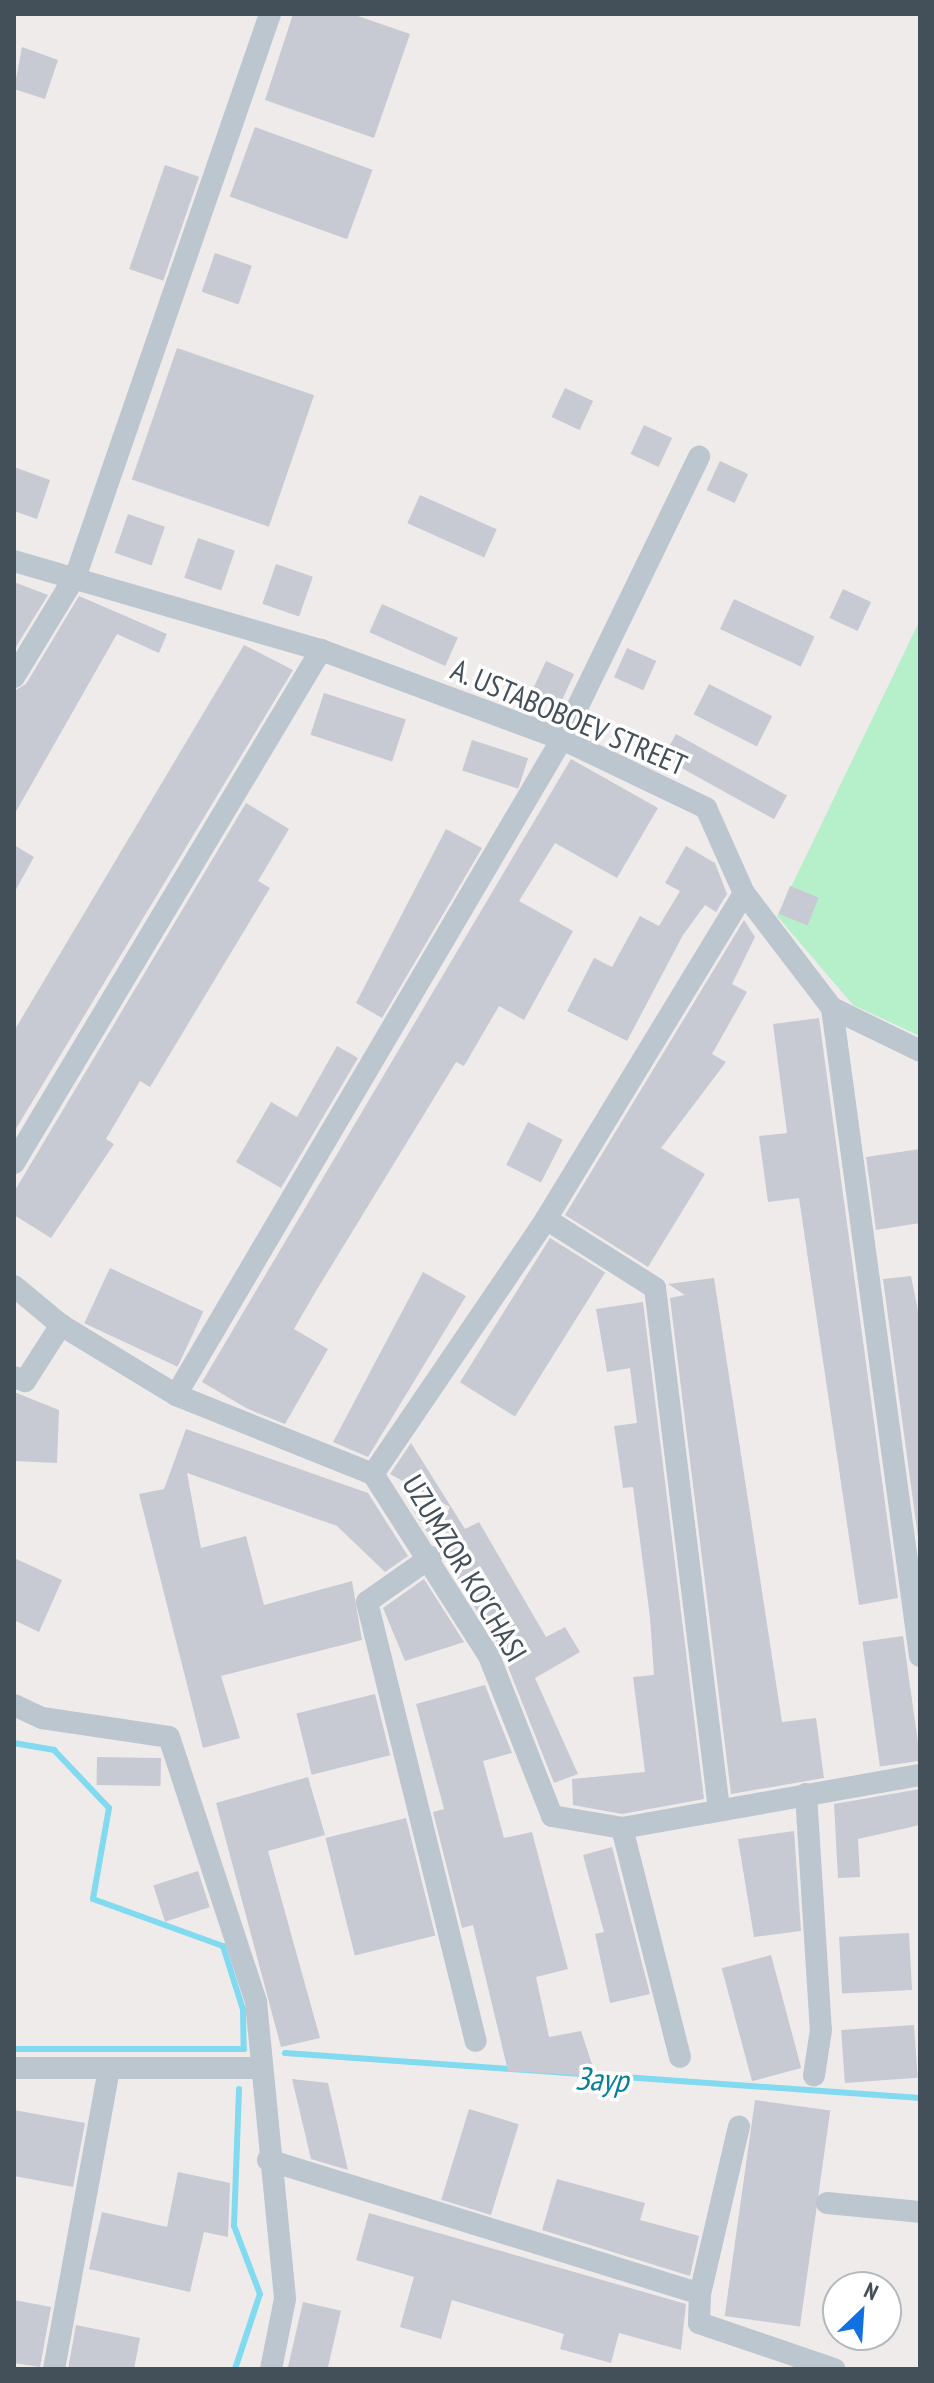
<!DOCTYPE html>
<meta charset="utf-8">
<style>
body{margin:0}
#map{position:relative;width:934px;height:2383px;overflow:hidden;background:#efebeb;font-family:"PT Sans Narrow",sans-serif}
div>[style]{position:absolute}
.green>*{inset:0;background:#b6f0cb}
.stream>*{height:6px;margin:-3px;padding:0 3px;transform-origin:3px;border-radius:3px;background:#81daef}
.building>*{inset:0;background:#c7cad2;transform-origin:0 0}
.minor>*{height:22px;margin:-11px;padding:0 11px;transform-origin:11px;border-radius:11px;background:#bbc6cf}
span{translate:-50% -50%;white-space:nowrap;text-align:center;line-height:1.15;-webkit-text-stroke:7px #fff;paint-order:stroke}
.street-label{font-size:30px;color:#434f59}
.water-label{font-size:32px;color:#087f9a;font-style:italic}
.frame{position:absolute;inset:0;border:16px solid #434f59;pointer-events:none}
.north{position:absolute;left:822px;top:2271px;width:80px;height:80px;box-sizing:border-box;background:#fff;border:2px solid #b4b9bd;border-radius:50%;rotate:25deg;font-size:22px;font-weight:700;line-height:32px;text-align:center;color:#434f59}
.north::after{content:'';display:block;margin:auto;width:28px;height:36px;background:#1271e2;clip-path:polygon(50% 0,100% 100%,50% 72%,0 100%)}
</style>
<div id="map">
<div class="green">
<div style="clip-path:polygon(920px 620px,920px 1036px,853px 1005px,777px 916px)"></div>
</div>
<div class="stream">
<div style="left:14px;top:1743px;width:41px;rotate:9.9deg"></div>
<div style="left:54px;top:1750px;width:80px;rotate:46.5deg"></div>
<div style="left:109px;top:1808px;width:92px;rotate:100deg"></div>
<div style="left:93px;top:1899px;width:138px;rotate:19.9deg"></div>
<div style="left:223px;top:1946px;width:67px;rotate:72.6deg"></div>
<div style="left:243px;top:2010px;width:39px;rotate:89deg"></div>
<div style="left:244px;top:2049px;width:230px;rotate:180deg"></div>
<div style="left:285px;top:2053px;width:637px;rotate:4.05deg"></div>
<div style="left:235px;top:2369px;width:79px;rotate:-71.6deg"></div>
<div style="left:260px;top:2294px;width:73px;rotate:-110.9deg"></div>
<div style="left:234px;top:2226px;width:137px;rotate:-87.9deg"></div>
</div>
<div class="building">
<div style="clip-path:polygon(293px 14px,352px 14px,410px 34px,374px 138px,265px 100px)"></div>
<div style="clip-path:polygon(22px 47px,58px 60px,45px 99px,14px 89px)"></div>
<div style="left:255px;top:127px;width:125px;height:74px;rotate:20deg"></div>
<div style="left:165px;top:165px;width:36px;height:110px;rotate:19deg"></div>
<div style="left:215px;top:253px;width:39px;height:41px;rotate:19deg"></div>
<div style="left:177px;top:348px;width:145px;height:139px;rotate:19deg"></div>
<div style="left:565px;top:388px;width:31px;height:32px;rotate:25deg"></div>
<div style="left:644px;top:425px;width:31px;height:32px;rotate:25deg"></div>
<div style="left:720px;top:461px;width:31px;height:32px;rotate:25deg"></div>
<div style="clip-path:polygon(14px 467px,50px 480px,37px 519px,14px 511px)"></div>
<div style="left:420px;top:495px;width:84px;height:31px;rotate:24deg"></div>
<div style="left:128px;top:514px;width:39px;height:41px;rotate:19deg"></div>
<div style="left:198px;top:538px;width:39px;height:42px;rotate:19deg"></div>
<div style="left:276px;top:564px;width:39px;height:42px;rotate:19deg"></div>
<div style="clip-path:polygon(14px 582px,48px 595px,14px 650px)"></div>
<div style="left:843px;top:589px;width:31px;height:32px;rotate:25deg"></div>
<div style="clip-path:polygon(79px 596px,167px 634px,159px 653px,117px 634px,14px 815px,14px 691px,26px 684px)"></div>
<div style="left:734px;top:599px;width:89px;height:33px;rotate:25deg"></div>
<div style="left:382px;top:604px;width:83px;height:31px;rotate:24deg"></div>
<div style="clip-path:polygon(244px 645px,293px 670px,14px 1132px,14px 1031px)"></div>
<div style="left:627px;top:648px;width:32px;height:32px;rotate:24deg"></div>
<div style="left:546px;top:661px;width:31px;height:32px;rotate:25deg"></div>
<div style="left:709px;top:684px;width:71px;height:34px;rotate:27deg"></div>
<div style="left:324px;top:693px;width:86px;height:44px;rotate:18deg"></div>
<div style="left:676px;top:734px;width:127px;height:27px;rotate:29deg"></div>
<div style="left:472px;top:740px;width:59px;height:32px;rotate:18deg"></div>
<div style="clip-path:polygon(571px 759px,658px 808px,617px 878px,555px 843px,519px 901px,573px 931px,524px 1020px,499px 1006px,464px 1066px,456px 1062px,316px 1291px,294px 1329px,328px 1349px,285px 1424px,248px 1409px,202px 1382px)"></div>
<div style="clip-path:polygon(246px 803px,289px 829px,258px 881px,270px 888px,150px 1087px,140px 1081px,106px 1139px,114px 1144px,51px 1238px,14px 1215px,14px 1192px)"></div>
<div style="clip-path:polygon(446px 829px,482px 848px,382px 1018px,356px 1003px)"></div>
<div style="clip-path:polygon(14px 845px,34px 857px,14px 893px)"></div>
<div style="clip-path:polygon(686px 846px,715px 863px,727px 894px,716px 912px,705px 905px,683px 935px,627px 1041px,567px 1011px,594px 958px,612px 967px,640px 916px,659px 926px,680px 891px,665px 883px)"></div>
<div style="left:790px;top:886px;width:31px;height:30px;rotate:22deg"></div>
<div style="clip-path:polygon(744px 920px,755px 937px,732px 984px,747px 992px,712px 1054px,726px 1062px,661px 1148px,705px 1174px,648px 1267px,565px 1215px)"></div>
<div style="clip-path:polygon(819px 1018px,898px 1598px,859px 1605px,799px 1198px,768px 1202px,759px 1136px,787px 1133px,773px 1024px)"></div>
<div style="clip-path:polygon(337px 1046px,358px 1058px,281px 1188px,236px 1162px,271px 1102px,297px 1117px)"></div>
<div style="left:528px;top:1122px;width:39px;height:48px;rotate:27deg"></div>
<div style="clip-path:polygon(920px 1149px,920px 1223px,876px 1230px,866px 1157px)"></div>
<div style="left:550px;top:1238px;width:65px;height:170px;rotate:32deg"></div>
<div style="left:110px;top:1268px;width:103px;height:61px;rotate:25deg"></div>
<div style="clip-path:polygon(423px 1272px,466px 1296px,368px 1457px,333px 1442px)"></div>
<div style="clip-path:polygon(911px 1276px,920px 1321px,920px 1552px,883px 1279px)"></div>
<div style="clip-path:polygon(714px 1278px,782px 1722px,816px 1718px,824px 1778px,731px 1794px,670px 1298px,685px 1295px,668px 1284px)"></div>
<div style="clip-path:polygon(643px 1302px,704px 1799px,622px 1814px,573px 1805px,572px 1779px,645px 1772px,633px 1677px,654px 1675px,650px 1617px,633px 1487px,623px 1488px,614px 1426px,637px 1423px,630px 1368px,607px 1372px,596px 1309px)"></div>
<div style="clip-path:polygon(14px 1392px,59px 1410px,57px 1463px,14px 1461px)"></div>
<div style="clip-path:polygon(186px 1429px,368px 1493px,408px 1556px,385px 1572px,337px 1526px,187px 1473px,201px 1548px,246px 1536px,264px 1605px,352px 1581px,362px 1640px,221px 1676px,240px 1738px,203px 1748px,139px 1494px,164px 1489px)"></div>
<div style="clip-path:polygon(411px 1443px,465px 1529px,479px 1522px,546px 1637px,565px 1627px,580px 1652px,535px 1678px,578px 1774px,554px 1783px,501px 1649px,413px 1510px,443px 1522px,450px 1507px,390px 1474px)"></div>
<div style="clip-path:polygon(14px 1558px,62px 1580px,39px 1632px,14px 1620px)"></div>
<div style="clip-path:polygon(424px 1579px,464px 1642px,405px 1661px,383px 1608px)"></div>
<div style="left:903px;top:1636px;width:126px;height:41px;rotate:82deg"></div>
<div style="clip-path:polygon(485px 1685px,512px 1753px,483px 1761px,504px 1838px,532px 1832px,568px 1969px,536px 1977px,549px 2037px,581px 2031px,596px 2076px,508px 2071px,473px 1925px,462px 1928px,433px 1812px,444px 1809px,416px 1704px)"></div>
<div style="left:375px;top:1694px;width:63px;height:81px;rotate:76deg"></div>
<div style="left:97px;top:1757px;width:64px;height:28px;rotate:1deg"></div>
<div style="clip-path:polygon(308px 1777px,325px 1835px,268px 1851px,320px 2038px,281px 2047px,216px 1803px)"></div>
<div style="clip-path:polygon(920px 1789px,920px 1825px,858px 1839px,860px 1877px,838px 1878px,834px 1804px)"></div>
<div style="left:406px;top:1818px;width:121px;height:83px;rotate:76deg"></div>
<div style="clip-path:polygon(794px 1831px,801px 1931px,754px 1937px,738px 1839px)"></div>
<div style="clip-path:polygon(612px 1847px,650px 1994px,610px 2003px,595px 1934px,604px 1932px,583px 1855px)"></div>
<div style="left:198px;top:1871px;width:38px;height:47px;rotate:72deg"></div>
<div style="left:909px;top:1933px;width:57px;height:70px;rotate:87deg"></div>
<div style="left:771px;top:1955px;width:117px;height:51px;rotate:75deg"></div>
<div style="left:914px;top:2025px;width:53px;height:73px;rotate:86deg"></div>
<div style="clip-path:polygon(292px 2079px,328px 2083px,348px 2170px,311px 2159px)"></div>
<div style="left:755px;top:2100px;width:76px;height:218px;rotate:8deg"></div>
<div style="left:469px;top:2109px;width:52px;height:95px;rotate:17deg"></div>
<div style="clip-path:polygon(14px 2110px,85px 2123px,73px 2187px,14px 2176px)"></div>
<div style="clip-path:polygon(178px 2172px,230px 2183px,228px 2237px,204px 2232px,190px 2292px,89px 2269px,102px 2212px,167px 2227px)"></div>
<div style="clip-path:polygon(557px 2179px,645px 2203px,640px 2220px,699px 2236px,690px 2276px,542px 2230px)"></div>
<div style="clip-path:polygon(369px 2213px,686px 2304px,681px 2350px,619px 2333px,611px 2363px,560px 2349px,564px 2334px,452px 2300px,441px 2339px,400px 2327px,414px 2277px,356px 2260px)"></div>
<div style="clip-path:polygon(14px 2300px,51px 2307px,40px 2367px,14px 2363px)"></div>
<div style="left:303px;top:2302px;width:39px;height:69px;rotate:13deg"></div>
<div style="clip-path:polygon(76px 2325px,140px 2338px,134px 2369px,68px 2369px)"></div>
</div>
<div class="minor">
<div style="left:14px;top:561px;width:320px;rotate:16.2deg"></div>
<div style="left:321px;top:650px;width:257px;rotate:20.3deg"></div>
<div style="left:562px;top:739px;width:160px;rotate:25.6deg"></div>
<div style="left:706px;top:808px;width:93px;rotate:65.9deg"></div>
<div style="left:744px;top:893px;width:145px;rotate:52.6deg"></div>
<div style="left:832px;top:1008px;width:654px;rotate:82.27deg"></div>
<div style="left:14px;top:677px;width:119px;rotate:-58.7deg"></div>
<div style="left:76px;top:575px;width:594px;rotate:-70.92deg"></div>
<div style="left:832px;top:1008px;width:98px;rotate:26deg"></div>
<div style="left:14px;top:1163px;width:598px;rotate:-59.1deg"></div>
<div style="left:546px;top:1219px;width:129px;rotate:32.3deg"></div>
<div style="left:655px;top:1288px;width:525px;rotate:83deg"></div>
<div style="left:14px;top:1286px;width:61px;rotate:39.7deg"></div>
<div style="left:61px;top:1325px;width:135px;rotate:31.3deg"></div>
<div style="left:176px;top:1395px;width:212px;rotate:21.9deg"></div>
<div style="left:373px;top:1474px;width:216px;rotate:57.5deg"></div>
<div style="left:489px;top:1656px;width:172px;rotate:68.5deg"></div>
<div style="left:552px;top:1816px;width:71px;rotate:9.7deg"></div>
<div style="left:622px;top:1828px;width:303px;rotate:-10.1deg"></div>
<div style="left:14px;top:1377px;width:12px;rotate:20deg"></div>
<div style="left:25px;top:1381px;width:67px;rotate:-57.3deg"></div>
<div style="left:176px;top:1395px;width:761px;rotate:-59.53deg"></div>
<div style="left:562px;top:739px;width:314px;rotate:-64.1deg"></div>
<div style="left:373px;top:1474px;width:308px;rotate:-55.8deg"></div>
<div style="left:546px;top:1219px;width:381px;rotate:-58.7deg"></div>
<div style="left:431px;top:1557px;width:78px;rotate:144.9deg"></div>
<div style="left:367px;top:1602px;width:452px;rotate:76.1deg"></div>
<div style="left:14px;top:1705px;width:31px;rotate:25deg"></div>
<div style="left:42px;top:1718px;width:128px;rotate:8.5deg"></div>
<div style="left:169px;top:1737px;width:279px;rotate:71.8deg"></div>
<div style="left:256px;top:2002px;width:298px;rotate:84.4deg"></div>
<div style="left:285px;top:2299px;width:71px;rotate:101.3deg"></div>
<div style="left:806px;top:1794px;width:236px;rotate:86.4deg"></div>
<div style="left:821px;top:2030px;width:46px;rotate:98.8deg"></div>
<div style="left:622px;top:1828px;width:236px;rotate:75.8deg"></div>
<div style="left:14px;top:2068px;width:246px"></div>
<div style="left:268px;top:2160px;width:452px;rotate:17.2deg"></div>
<div style="left:700px;top:2294px;width:172px;rotate:-76.9deg"></div>
<div style="left:827px;top:2203px;width:93px;rotate:5.5deg"></div>
<div style="left:700px;top:2294px;width:29px;rotate:92deg"></div>
<div style="left:699px;top:2323px;width:143px;rotate:18.8deg"></div>
<div style="left:54px;top:2369px;width:306px;rotate:-79.6deg"></div>
</div>
<div class="street-label">
<span style="left:569px;top:717px;rotate:23deg">A. USTABOBOEV STREET</span>
<span style="left:465px;top:1568px;rotate:59deg">UZUMZOR KO'CHASI</span>
</div>
<div class="water-label">
<span style="left:602px;top:2079px;rotate:3deg">Заур</span>
</div>
<div class="frame"></div>
<div class="north">N</div>
</div>
